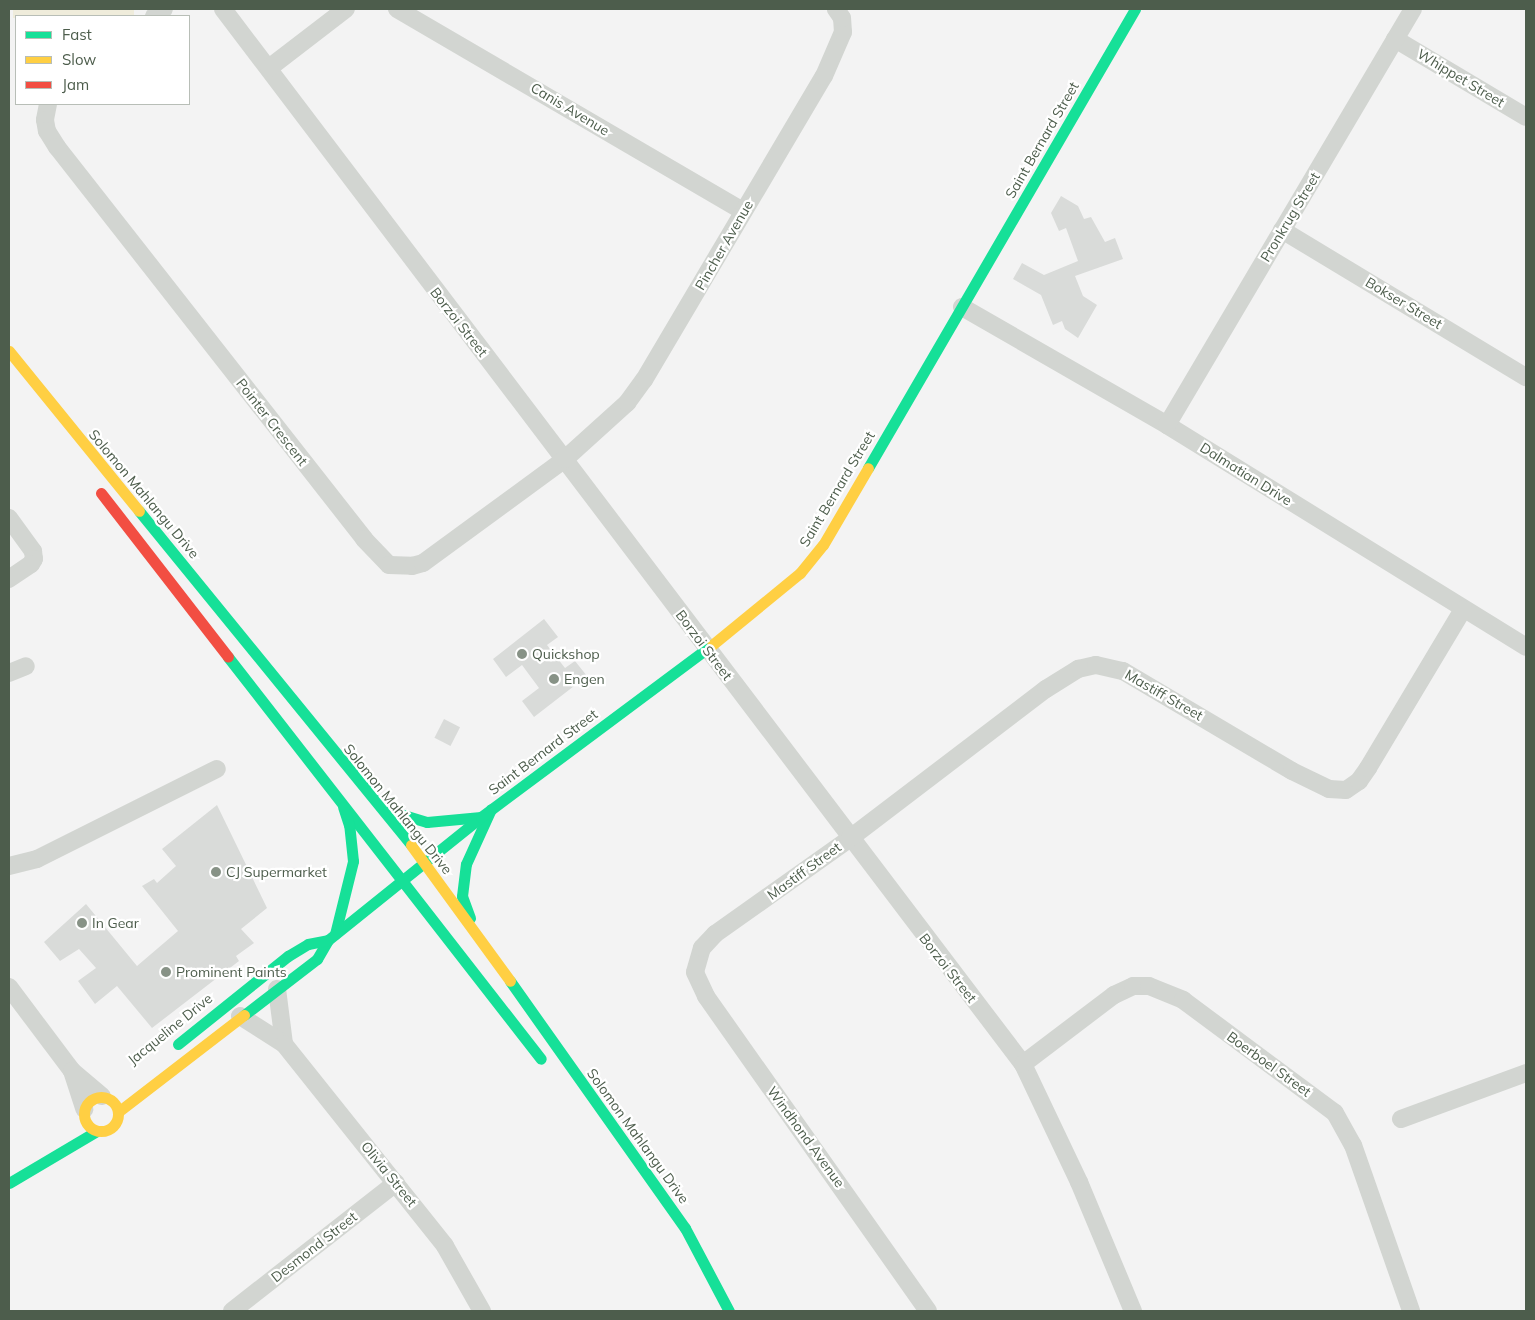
<!DOCTYPE html>
<style>
body{margin:0}
#map{position:relative;width:1535px;height:1320px;overflow:hidden;background:#f3f3f3;font-family:Mulish,sans-serif}
div>[style]{position:absolute}
.green>*{inset:0;background:#efecdb;transform-origin:0 0}
.building>*{inset:0;background:#d9dbd9;transform-origin:0 0}
.street>*{height:18px;margin:-9px;padding:0 9px;transform-origin:9px;border-radius:9px;background:#d2d5d1}
.fast>*{height:11px;margin:-5.5px;padding:0 5.5px;transform-origin:5.5px;border-radius:5.5px;background:#16e098}
.slow>*{height:11px;margin:-5.5px;padding:0 5.5px;transform-origin:5.5px;border-radius:5.5px;background:#ffcf43}
.slow>.ring{margin:-5.5px;padding:0;box-sizing:content-box;background:none;border:11px solid #ffcf43;border-radius:50%}
.jam>*{height:11px;margin:-5.5px;padding:0 5.5px;transform-origin:5.5px;border-radius:5.5px;background:#f24e42}
.dots>*{width:14px;height:14px;translate:-50% -50%;box-sizing:border-box;border:2px solid #fff;border-radius:50%}
span{translate:-50% -50%;white-space:nowrap;text-align:center;line-height:1.15;-webkit-text-stroke:4.5px #fff;paint-order:stroke}
.street-label{font-size:14px;color:#4d5d4c}
.poi-label{font-size:14px;color:#4d5d4c}
.left{translate:0 -50%;text-align:left}
.frame{position:absolute;inset:0;border:10px solid #4d5d4c;pointer-events:none}
.legend{position:absolute;left:15px;top:15px;width:175px;height:90px;box-sizing:border-box;background:#fff;border:1px solid #b8beb7;margin:0;padding:6px 9px;list-style:none;font-size:15px;color:#4d5d4c}
.legend li{display:flex;align-items:center;gap:10px;height:25px}
.legend b{width:25px;border:1px solid #b8beb7}
</style>
<div id="map">
<div class="green">
<div style="left:13px;top:9px;width:121px;height:9px"></div>
</div>
<div class="building">
<div style="clip-path:polygon(1061px 196px,1078px 206px,1084px 219px,1091px 217px,1105px 242px,1115px 238px,1123px 259px,1075px 276px,1083px 296px,1097px 305px,1078px 338px,1065px 329px,1062px 321px,1053px 325px,1041px 295px,1013px 279px,1022px 263px,1044px 275px,1078px 261px,1066px 228px,1059px 231px,1051px 213px)"></div>
<div style="clip-path:polygon(544px 619px,558px 637px,547px 645px,565px 668px,575px 661px,587px 676px,534px 717px,522px 701px,539px 688px,522px 665px,506px 677px,493px 659px)"></div>
<div style="left:444px;top:719px;width:18px;height:21px;rotate:27deg"></div>
<div style="clip-path:polygon(217px 805px,267px 908px,241px 929px,254px 943px,236px 956px,239px 961px,152px 1028px,117px 986px,95px 1004px,78px 981px,96px 968px,79px 949px,60px 961px,44px 942px,86px 904px,137px 966px,178px 931px,142px 886px,154px 879px,157px 883px,176px 866px,162px 849px)"></div>
</div>
<div class="street">
<div style="left:223px;top:9px;width:1324px;rotate:52.83deg"></div>
<div style="left:1023px;top:1064px;width:131px;rotate:64.6deg"></div>
<div style="left:1079px;top:1182px;width:140px;rotate:67.3deg"></div>
<div style="left:397px;top:9px;width:401px;rotate:30.3deg"></div>
<div style="left:154px;top:16px;width:12px;rotate:-35deg"></div>
<div style="left:1395px;top:39px;width:152px;rotate:30.8deg"></div>
<div style="left:269px;top:68px;width:97px;rotate:-37.5deg"></div>
<div style="left:48px;top:104px;width:16px;rotate:101deg"></div>
<div style="left:45px;top:120px;width:11px;rotate:80deg"></div>
<div style="left:47px;top:131px;width:19px;rotate:58deg"></div>
<div style="left:57px;top:147px;width:498px;rotate:51.9deg"></div>
<div style="left:364px;top:539px;width:36px;rotate:46deg"></div>
<div style="left:389px;top:565px;width:23px;rotate:2deg"></div>
<div style="left:412px;top:566px;width:11px;rotate:-15deg"></div>
<div style="left:423px;top:563px;width:176px;rotate:-36.2deg"></div>
<div style="left:565px;top:459px;width:84px;rotate:-42.1deg"></div>
<div style="left:627px;top:403px;width:29px;rotate:-54deg"></div>
<div style="left:644px;top:380px;width:353px;rotate:-59.4deg"></div>
<div style="left:824px;top:76px;width:48px;rotate:-66.6deg"></div>
<div style="left:843px;top:32px;width:14px;rotate:-94deg"></div>
<div style="left:842px;top:18px;width:11px;rotate:-124deg"></div>
<div style="left:1282px;top:230px;width:285px;rotate:31.1deg"></div>
<div style="left:962px;top:307px;width:237px;rotate:29.9deg"></div>
<div style="left:1167px;top:425px;width:422px;rotate:31.7deg"></div>
<div style="left:1167px;top:425px;width:483px;rotate:-59.4deg"></div>
<div style="left:9px;top:518px;width:41px;rotate:54deg"></div>
<div style="left:33px;top:551px;width:8px;rotate:83deg"></div>
<div style="left:34px;top:559px;width:6px;rotate:121deg"></div>
<div style="left:31px;top:564px;width:27px;rotate:146deg"></div>
<div style="left:9px;top:673px;width:18px;rotate:-22deg"></div>
<div style="left:9px;top:866px;width:29px;rotate:-14deg"></div>
<div style="left:37px;top:859px;width:201px;rotate:-26.6deg"></div>
<div style="left:9px;top:987px;width:105px;rotate:53.1deg"></div>
<div style="left:72px;top:1071px;width:39px;rotate:40deg"></div>
<div style="left:277px;top:989px;width:55px;rotate:82.7deg"></div>
<div style="left:240px;top:1016px;width:52px;rotate:32.5deg"></div>
<div style="left:284px;top:1044px;width:258px;rotate:51.4deg"></div>
<div style="left:445px;top:1246px;width:75px;rotate:60.4deg"></div>
<div style="left:1023px;top:1064px;width:114px;rotate:-37.2deg"></div>
<div style="left:1114px;top:995px;width:21px;rotate:-25deg"></div>
<div style="left:1133px;top:986px;width:16px"></div>
<div style="left:1149px;top:986px;width:37px;rotate:22deg"></div>
<div style="left:1183px;top:1000px;width:189px;rotate:36.6deg"></div>
<div style="left:1335px;top:1113px;width:37px;rotate:61deg"></div>
<div style="left:1353px;top:1145px;width:176px;rotate:70.7deg"></div>
<div style="left:72px;top:1071px;width:40px;rotate:72deg"></div>
<div style="left:1401px;top:1119px;width:133px;rotate:-20.2deg"></div>
<div style="left:232px;top:1311px;width:208px;rotate:-38deg"></div>
<div style="left:928px;top:1311px;width:385px;rotate:-125.2deg"></div>
<div style="left:706px;top:996px;width:26px;rotate:-115deg"></div>
<div style="left:695px;top:972px;width:25px;rotate:-74deg"></div>
<div style="left:702px;top:948px;width:19px;rotate:-47deg"></div>
<div style="left:715px;top:934px;width:164px;rotate:-35.3deg"></div>
<div style="left:849px;top:839px;width:248px;rotate:-37.3deg"></div>
<div style="left:1046px;top:689px;width:38px;rotate:-32deg"></div>
<div style="left:1078px;top:669px;width:18px;rotate:-13deg"></div>
<div style="left:1096px;top:665px;width:28px;rotate:13deg"></div>
<div style="left:1123px;top:671px;width:196px;rotate:30.6deg"></div>
<div style="left:1292px;top:771px;width:41px;rotate:25.9deg"></div>
<div style="left:1329px;top:789px;width:17px;rotate:3deg"></div>
<div style="left:1346px;top:790px;width:16px;rotate:-35deg"></div>
<div style="left:1359px;top:781px;width:16px;rotate:-55deg"></div>
<div style="left:1368px;top:768px;width:185px;rotate:-59.1deg"></div>
</div>
<div class="fast">
<div style="left:868px;top:468px;width:531px;rotate:-59.81deg"></div>
<div style="left:139px;top:511px;width:431px;rotate:50.8deg"></div>
<div style="left:228px;top:657px;width:509px;rotate:52.1deg"></div>
<div style="left:384px;top:802px;width:17px;rotate:40deg"></div>
<div style="left:397px;top:813px;width:31px;rotate:17deg"></div>
<div style="left:427px;top:822px;width:54px;rotate:-5.3deg"></div>
<div style="left:470px;top:918px;width:23px;rotate:-110deg"></div>
<div style="left:462px;top:896px;width:32px;rotate:-83deg"></div>
<div style="left:466px;top:864px;width:60px;rotate:-65.6deg"></div>
<div style="left:335px;top:934px;width:75px;rotate:-76.1deg"></div>
<div style="left:353px;top:861px;width:36px;rotate:-96deg"></div>
<div style="left:349px;top:825px;width:19px;rotate:-108deg"></div>
<div style="left:510px;top:981px;width:303px;rotate:54.7deg"></div>
<div style="left:685px;top:1228px;width:94px;rotate:62.1deg"></div>
<div style="left:244px;top:1015px;width:92px;rotate:-37.5deg"></div>
<div style="left:317px;top:959px;width:22px;rotate:-60deg"></div>
<div style="left:328px;top:940px;width:196px;rotate:-38.8deg"></div>
<div style="left:481px;top:817px;width:288px;rotate:-36.7deg"></div>
<div style="left:178px;top:1044px;width:141px;rotate:-38.7deg"></div>
<div style="left:288px;top:956px;width:23px;rotate:-31deg"></div>
<div style="left:308px;top:944px;width:20px;rotate:-11deg"></div>
<div style="left:9px;top:1183px;width:102px;rotate:-30.6deg"></div>
</div>
<div class="slow">
<div style="left:9px;top:351px;width:206px;rotate:50.9deg"></div>
<div style="left:712px;top:645px;width:114px;rotate:-39.3deg"></div>
<div style="left:800px;top:573px;width:36px;rotate:-51deg"></div>
<div style="left:823px;top:545px;width:89px;rotate:-59.7deg"></div>
<div style="left:411px;top:845px;width:168px;rotate:53.9deg"></div>
<div class="ring" style="left:84px;top:1097px;width:23px;height:23px"></div>
<div style="left:118px;top:1112px;width:159px;rotate:-37.6deg"></div>
</div>
<div class="jam">
<div style="left:101px;top:493px;width:207px;rotate:52.2deg"></div>
</div>
<div class="dots">
<div style="left:522px;top:654px;background:#879286"></div>
<div style="left:554px;top:679px;background:#879286"></div>
<div style="left:216px;top:872px;background:#879286"></div>
<div style="left:82px;top:923px;background:#879286"></div>
<div style="left:166px;top:972px;background:#879286"></div>
</div>
<div class="street-label">
<span style="left:1461px;top:78px;rotate:31deg">Whippet Street</span>
<span style="left:570px;top:109px;rotate:31deg">Canis Avenue</span>
<span style="left:1042px;top:140px;rotate:-60deg">Saint Bernard Street</span>
<span style="left:1290px;top:217px;rotate:-59deg">Pronkrug Street</span>
<span style="left:724px;top:245px;rotate:-60deg">Pincher Avenue</span>
<span style="left:1404px;top:303px;rotate:31deg">Bokser Street</span>
<span style="left:459px;top:322px;rotate:52deg">Borzoi Street</span>
<span style="left:272px;top:422px;rotate:52deg">Pointer Crescent</span>
<span style="left:1246px;top:474px;rotate:32deg">Dalmatian Drive</span>
<span style="left:837px;top:489px;rotate:-59deg">Saint Bernard Street</span>
<span style="left:144px;top:494px;rotate:50deg">Solomon Mahlangu Drive</span>
<span style="left:704px;top:645px;rotate:53deg">Borzoi Street</span>
<span style="left:1164px;top:695px;rotate:30deg">Mastiff Street</span>
<span style="left:543px;top:752px;rotate:-37deg">Saint Bernard Street</span>
<span style="left:398px;top:809px;rotate:51deg">Solomon Mahlangu Drive</span>
<span style="left:804px;top:871px;rotate:-36deg">Mastiff Street</span>
<span style="left:948px;top:968px;rotate:52deg">Borzoi Street</span>
<span style="left:170px;top:1029px;rotate:-39deg">Jacqueline Drive</span>
<span style="left:1269px;top:1064px;rotate:36deg">Boerboel Street</span>
<span style="left:638px;top:1136px;rotate:54deg">Solomon Mahlangu Drive</span>
<span style="left:806px;top:1137px;rotate:54deg">Windhond Avenue</span>
<span style="left:389px;top:1174px;rotate:51deg">Olivia Street</span>
<span style="left:314px;top:1247px;rotate:-38deg">Desmond Street</span>
</div>
<div class="poi-label">
<span class="left" style="left:532px;top:654px">Quickshop</span>
<span class="left" style="left:564px;top:679px">Engen</span>
<span class="left" style="left:226px;top:872px">CJ Supermarket</span>
<span class="left" style="left:92px;top:923px">In Gear</span>
<span class="left" style="left:176px;top:972px">Prominent Paints</span>
</div>
<div class="frame"></div>
<ul class="legend">
<li><b style="height:6px;background:#16e098"></b>Fast</li>
<li><b style="height:6px;background:#ffcf43"></b>Slow</li>
<li><b style="height:6px;background:#f24e42"></b>Jam</li>
</ul>
</div>
